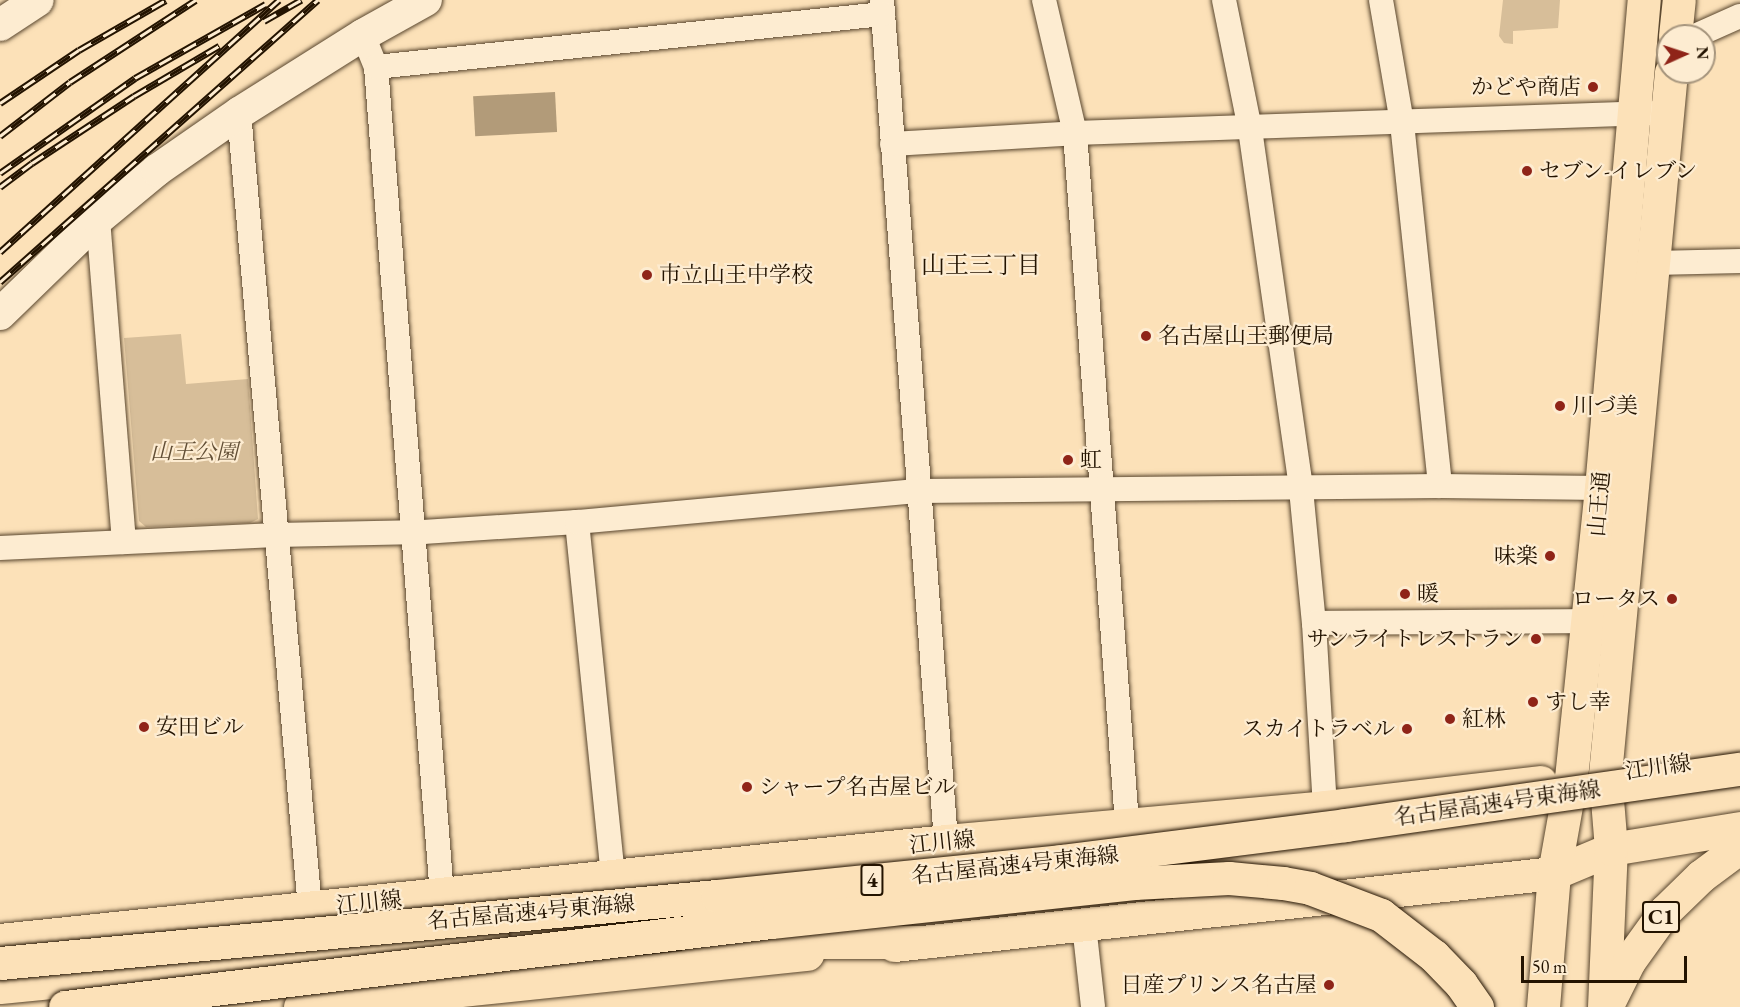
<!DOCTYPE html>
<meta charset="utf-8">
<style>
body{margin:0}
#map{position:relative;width:1740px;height:1007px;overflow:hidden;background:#fce1b8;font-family:"EB Garamond","Noto Serif JP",serif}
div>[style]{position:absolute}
.green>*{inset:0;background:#d7be99}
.water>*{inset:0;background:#b29b79;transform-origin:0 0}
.roads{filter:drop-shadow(0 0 2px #59462e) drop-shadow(0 0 2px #59462e)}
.minor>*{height:24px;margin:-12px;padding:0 12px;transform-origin:12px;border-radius:12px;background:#fdecd1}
.tertiary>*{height:32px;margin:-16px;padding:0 16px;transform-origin:16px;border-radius:16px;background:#fdecd1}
.primary>*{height:33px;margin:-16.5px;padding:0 16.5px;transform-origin:16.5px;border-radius:16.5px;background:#fce1b8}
.motorway>*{height:33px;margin:-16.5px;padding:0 16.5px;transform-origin:16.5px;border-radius:16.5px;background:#fce1b8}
.rail>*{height:7px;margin-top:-3.5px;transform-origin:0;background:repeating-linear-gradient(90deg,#fdecd1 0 14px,#231300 0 28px);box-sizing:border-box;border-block:2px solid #231300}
.bridges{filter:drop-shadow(0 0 2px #231300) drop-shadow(0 0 2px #231300)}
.motorway-bridge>*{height:33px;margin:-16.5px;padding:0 16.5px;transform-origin:16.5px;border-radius:16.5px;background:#fce1b8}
.dots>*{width:16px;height:16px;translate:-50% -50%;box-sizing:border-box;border:3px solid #fdecd1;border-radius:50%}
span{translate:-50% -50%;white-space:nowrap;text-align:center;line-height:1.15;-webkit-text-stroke:4.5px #fdecd1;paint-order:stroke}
.shield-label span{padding:2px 4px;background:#fdecd1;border:2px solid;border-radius:4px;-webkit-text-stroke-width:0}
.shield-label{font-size:21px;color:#231300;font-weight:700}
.poi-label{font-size:22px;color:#231300}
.right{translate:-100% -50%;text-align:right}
.left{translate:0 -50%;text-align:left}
.park-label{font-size:22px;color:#624f36;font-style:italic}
.street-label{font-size:22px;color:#231300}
.neighbourhood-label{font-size:24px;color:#231300}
.north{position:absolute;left:1656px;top:24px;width:60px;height:60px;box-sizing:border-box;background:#fdecd1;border:2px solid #a6957d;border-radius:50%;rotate:87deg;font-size:16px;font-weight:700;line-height:24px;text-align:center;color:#231300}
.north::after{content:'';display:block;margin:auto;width:21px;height:27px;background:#8f2418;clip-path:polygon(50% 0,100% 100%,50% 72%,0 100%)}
.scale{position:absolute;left:1521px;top:956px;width:166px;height:27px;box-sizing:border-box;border:3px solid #231300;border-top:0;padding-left:8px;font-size:18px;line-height:21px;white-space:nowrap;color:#231300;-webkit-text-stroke:4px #fdecd1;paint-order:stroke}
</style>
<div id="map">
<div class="green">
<div style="clip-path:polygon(1503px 0,1560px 0,1558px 28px,1513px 31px,1513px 44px,1504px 43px,1499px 36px)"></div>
<div style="clip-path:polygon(181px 334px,186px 384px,248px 379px,258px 519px,250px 523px,146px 527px,139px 521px,124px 338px)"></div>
</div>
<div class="water">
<div style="left:555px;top:92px;width:40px;height:82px;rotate:87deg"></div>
</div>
<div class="roads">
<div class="minor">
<div style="left:882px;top:0;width:843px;rotate:85.65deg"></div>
<div style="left:1044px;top:0;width:137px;rotate:76.9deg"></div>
<div style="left:1075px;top:133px;width:692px;rotate:85.69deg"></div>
<div style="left:1224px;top:0;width:132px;rotate:78.6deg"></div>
<div style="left:1250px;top:129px;width:364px;rotate:81.9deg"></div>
<div style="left:1301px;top:489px;width:135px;rotate:84.5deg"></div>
<div style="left:1314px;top:623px;width:184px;rotate:86.6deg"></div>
<div style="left:1381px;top:0;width:125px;rotate:80.3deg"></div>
<div style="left:1402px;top:123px;width:365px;rotate:84deg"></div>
<div style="left:363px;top:35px;width:35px;rotate:68deg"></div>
<div style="left:376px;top:67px;width:831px;rotate:85.44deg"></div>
<div style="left:1695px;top:36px;width:49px;rotate:-24deg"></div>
<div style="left:376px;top:67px;width:510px;rotate:-5.97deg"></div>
<div style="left:239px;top:113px;width:798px;rotate:84.9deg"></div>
<div style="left:892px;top:144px;width:183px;rotate:-3.4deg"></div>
<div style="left:1075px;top:133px;width:576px;rotate:-1.99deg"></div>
<div style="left:98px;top:219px;width:324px;rotate:85.4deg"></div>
<div style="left:1655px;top:263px;width:85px;rotate:-1.3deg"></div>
<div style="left:577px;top:522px;width:357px;rotate:84.2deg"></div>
<div style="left:0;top:548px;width:276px;rotate:-2.7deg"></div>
<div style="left:276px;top:535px;width:147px;rotate:-1.2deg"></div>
<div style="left:423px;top:532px;width:154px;rotate:-3.7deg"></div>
<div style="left:577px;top:522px;width:343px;rotate:-5.2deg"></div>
<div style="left:919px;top:491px;width:521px;rotate:-0.55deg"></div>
<div style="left:1440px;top:486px;width:161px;rotate:0.7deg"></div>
<div style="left:1314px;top:623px;width:274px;rotate:-0.4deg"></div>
<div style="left:1084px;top:925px;width:82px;rotate:83.7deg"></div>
</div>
<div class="tertiary">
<div style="left:0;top:25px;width:45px;rotate:-33.3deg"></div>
<div style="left:0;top:314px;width:136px;rotate:-44.1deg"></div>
<div style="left:98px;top:219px;width:77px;rotate:-39.7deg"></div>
<div style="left:157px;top:170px;width:100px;rotate:-34.8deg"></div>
<div style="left:239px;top:113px;width:146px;rotate:-32.2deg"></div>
<div style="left:363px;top:35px;width:72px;rotate:-29.1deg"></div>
</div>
<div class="primary">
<div style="left:1675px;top:36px;width:36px;rotate:-84deg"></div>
<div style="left:0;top:940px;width:951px;rotate:-5.97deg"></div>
<div style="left:946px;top:841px;width:381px;rotate:-5.1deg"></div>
<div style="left:1325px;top:807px;width:217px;rotate:-6.6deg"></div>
<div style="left:894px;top:945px;width:664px;rotate:-6.23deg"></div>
<div style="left:1554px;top:873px;width:62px;rotate:-22.8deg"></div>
<div style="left:1611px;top:849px;width:131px;rotate:-9.2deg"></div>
<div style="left:300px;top:1007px;width:510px;rotate:-5.97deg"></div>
<div style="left:1543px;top:1007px;width:134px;rotate:-85.3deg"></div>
<div style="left:1554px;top:873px;width:97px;rotate:-79.9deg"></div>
<div style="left:1571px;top:778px;width:292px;rotate:-84.1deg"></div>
<div style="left:1601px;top:488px;width:490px;rotate:-85deg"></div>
<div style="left:1604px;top:1007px;width:158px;rotate:-87.5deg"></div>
<div style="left:1611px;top:849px;width:75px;rotate:-94.6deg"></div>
<div style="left:1605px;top:774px;width:705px;rotate:-84.63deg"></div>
</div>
<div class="motorway">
<div style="left:696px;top:942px;width:227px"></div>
<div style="left:0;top:987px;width:309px;rotate:-5.6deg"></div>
<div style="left:308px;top:957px;width:155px;rotate:-5.2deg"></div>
<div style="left:462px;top:943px;width:32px"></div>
<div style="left:1606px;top:1007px;width:51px;rotate:-63.4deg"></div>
<div style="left:1629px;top:961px;width:62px;rotate:-54.2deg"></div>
<div style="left:1665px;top:911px;width:50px;rotate:-44.2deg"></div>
<div style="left:1701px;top:876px;width:49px;rotate:-36.6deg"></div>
</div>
</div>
<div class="rail">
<div style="left:264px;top:21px;width:43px;rotate:-29.6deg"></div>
<div style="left:0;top:103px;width:95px;rotate:-33.9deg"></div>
<div style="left:79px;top:50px;width:100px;rotate:-29.9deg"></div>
<div style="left:0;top:136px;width:88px;rotate:-37.6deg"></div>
<div style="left:70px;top:82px;width:150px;rotate:-33.1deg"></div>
<div style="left:0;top:173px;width:165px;rotate:-35.1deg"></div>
<div style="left:135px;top:78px;width:150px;rotate:-29.5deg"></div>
<div style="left:0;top:187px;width:40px;rotate:-37deg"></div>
<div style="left:32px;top:163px;width:122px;rotate:-33.3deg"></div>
<div style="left:134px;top:96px;width:99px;rotate:-30.5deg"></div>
<div style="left:0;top:252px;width:376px;rotate:-42.1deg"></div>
<div style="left:0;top:282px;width:425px;rotate:-41.6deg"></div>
</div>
<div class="bridges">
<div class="motorway-bridge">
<div style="left:0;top:963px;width:720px;rotate:-5.34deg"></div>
<div style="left:717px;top:896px;width:346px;rotate:-5.8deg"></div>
<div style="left:1061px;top:861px;width:286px;rotate:-7.2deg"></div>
<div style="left:1345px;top:825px;width:399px;rotate:-8.1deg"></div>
<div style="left:65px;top:1007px;width:711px;rotate:-6.87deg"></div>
<div style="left:771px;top:922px;width:365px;rotate:-6.1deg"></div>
<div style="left:1134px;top:883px;width:95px;rotate:-3deg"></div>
<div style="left:1229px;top:878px;width:54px;rotate:5.3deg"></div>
<div style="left:1283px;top:883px;width:27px;rotate:10deg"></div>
<div style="left:1310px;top:888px;width:76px;rotate:20.8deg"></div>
<div style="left:1381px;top:915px;width:67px;rotate:37.7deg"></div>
<div style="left:1434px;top:956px;width:39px;rotate:46deg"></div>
<div style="left:1461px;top:984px;width:28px;rotate:55deg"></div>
</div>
</div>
<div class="dots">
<div style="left:1593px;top:87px;background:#8f2418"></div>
<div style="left:1527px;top:171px;background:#8f2418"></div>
<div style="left:647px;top:275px;background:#8f2418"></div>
<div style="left:1146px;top:336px;background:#8f2418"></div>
<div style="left:1560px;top:406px;background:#8f2418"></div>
<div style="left:1068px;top:460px;background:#8f2418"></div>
<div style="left:1550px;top:556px;background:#8f2418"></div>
<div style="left:1405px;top:594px;background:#8f2418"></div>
<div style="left:1672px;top:599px;background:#8f2418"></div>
<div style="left:1536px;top:639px;background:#8f2418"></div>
<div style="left:1533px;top:702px;background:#8f2418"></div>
<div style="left:1450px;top:719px;background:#8f2418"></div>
<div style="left:144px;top:727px;background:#8f2418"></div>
<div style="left:1407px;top:729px;background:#8f2418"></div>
<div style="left:747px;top:787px;background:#8f2418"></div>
<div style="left:1329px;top:985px;background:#8f2418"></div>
</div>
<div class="shield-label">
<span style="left:872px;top:880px">4</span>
<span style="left:1661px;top:917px">C1</span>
</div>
<div class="poi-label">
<span class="right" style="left:1581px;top:87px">かどや商店</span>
<span class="left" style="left:1539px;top:171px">セブン-イレブン</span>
<span class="left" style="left:659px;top:275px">市立山王中学校</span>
<span class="left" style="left:1158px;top:336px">名古屋山王郵便局</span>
<span class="left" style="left:1572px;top:406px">川づ美</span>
<span class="left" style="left:1080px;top:460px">虹</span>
<span class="right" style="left:1538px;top:556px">味楽</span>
<span class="left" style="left:1417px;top:594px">暖</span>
<span class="right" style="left:1660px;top:599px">ロータス</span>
<span class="right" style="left:1524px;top:639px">サンライトレストラン</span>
<span class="left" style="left:1545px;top:702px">すし幸</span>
<span class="left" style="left:1462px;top:719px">紅林</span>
<span class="left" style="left:156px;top:727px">安田ビル</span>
<span class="right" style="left:1395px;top:729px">スカイトラベル</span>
<span class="left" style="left:759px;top:787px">シャープ名古屋ビル</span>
<span class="right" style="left:1317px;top:985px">日産プリンス名古屋</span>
</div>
<div class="park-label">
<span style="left:194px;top:452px">山王公園</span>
</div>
<div class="street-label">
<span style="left:1599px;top:504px;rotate:-85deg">山王通</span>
<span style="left:1658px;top:767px;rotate:-8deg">江川線</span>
<span style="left:1497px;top:803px;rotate:-8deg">名古屋高速4号東海線</span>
<span style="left:942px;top:842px;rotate:-6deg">江川線</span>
<span style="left:1015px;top:865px;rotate:-6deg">名古屋高速4号東海線</span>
<span style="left:369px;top:902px;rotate:-6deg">江川線</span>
<span style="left:531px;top:912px;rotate:-5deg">名古屋高速4号東海線</span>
</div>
<div class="neighbourhood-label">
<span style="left:981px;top:265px">山王三丁目</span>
</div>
<div class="north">N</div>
<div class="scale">50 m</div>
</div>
